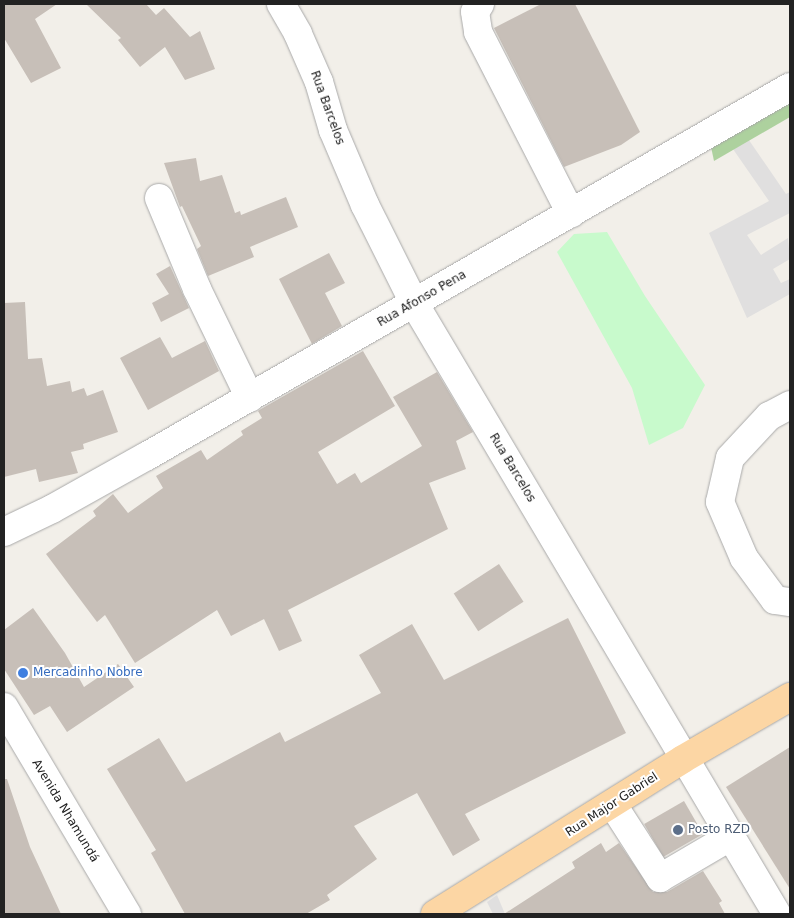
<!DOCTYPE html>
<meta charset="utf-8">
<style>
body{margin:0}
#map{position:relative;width:794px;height:918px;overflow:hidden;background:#f2efe9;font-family:"DejaVu Sans",sans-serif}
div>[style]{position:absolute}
.residential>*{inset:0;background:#e0dfdf}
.forest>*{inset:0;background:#add19e}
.park>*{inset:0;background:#c8facc}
.building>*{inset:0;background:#c7bfb8;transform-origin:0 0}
.roads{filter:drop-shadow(0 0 1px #a9a9a9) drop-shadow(0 0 1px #a9a9a9)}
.minor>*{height:28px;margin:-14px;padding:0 14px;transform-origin:14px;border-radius:14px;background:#fff}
.major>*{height:28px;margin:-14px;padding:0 14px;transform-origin:14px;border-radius:14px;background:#fcd6a4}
.dots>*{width:14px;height:14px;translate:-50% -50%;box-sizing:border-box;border:2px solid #fff;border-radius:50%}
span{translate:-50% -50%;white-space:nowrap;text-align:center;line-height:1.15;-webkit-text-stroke:4px #fff;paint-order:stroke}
.street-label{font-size:12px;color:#222}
.shop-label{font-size:12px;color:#366cbe}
.left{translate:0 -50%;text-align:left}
.service-label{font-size:12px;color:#4e5e75}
.frame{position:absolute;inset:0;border:5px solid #222;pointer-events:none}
</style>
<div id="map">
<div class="residential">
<div style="clip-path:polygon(742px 130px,786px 194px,790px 192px,790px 213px,747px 235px,761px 255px,788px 238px,790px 259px,773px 269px,781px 283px,790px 279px,790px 294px,747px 318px,709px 233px,769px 201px,726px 139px)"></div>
<div style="clip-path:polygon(497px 895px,505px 914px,493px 914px,487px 902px)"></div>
</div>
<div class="forest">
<div style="clip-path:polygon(790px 93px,790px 117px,714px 161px,710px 142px)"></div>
</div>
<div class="park">
<div style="clip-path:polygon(607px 232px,645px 296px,705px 385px,683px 428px,649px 445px,632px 388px,557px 252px,574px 234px)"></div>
</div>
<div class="building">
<div style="clip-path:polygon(4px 4px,57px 4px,35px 19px,61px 68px,31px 83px,4px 38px)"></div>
<div style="clip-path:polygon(86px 4px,146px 4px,156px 15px,164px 8px,190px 37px,200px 31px,215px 69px,185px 80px,165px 47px,140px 67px,118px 40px,121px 38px)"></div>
<div style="clip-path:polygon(541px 4px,575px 4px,640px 132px,621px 145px,564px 167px,494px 28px)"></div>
<div style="clip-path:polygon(196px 158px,200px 181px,222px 175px,235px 213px,240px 211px,241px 215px,286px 197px,298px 227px,250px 247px,254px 257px,208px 276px,197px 249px,201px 246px,182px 206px,180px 207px,164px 163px)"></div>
<div style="clip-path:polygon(329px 253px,345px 283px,325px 293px,342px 326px,312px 344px,279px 279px)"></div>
<div style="clip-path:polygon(170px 266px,189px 308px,161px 322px,152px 303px,169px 294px,156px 274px)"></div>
<div style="clip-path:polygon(25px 302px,28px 359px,42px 358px,47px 386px,70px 381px,72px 392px,84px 388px,87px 396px,103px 390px,118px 432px,83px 444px,84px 449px,71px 452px,78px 473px,39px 482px,36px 469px,4px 477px,4px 303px)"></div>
<div style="clip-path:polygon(160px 337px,172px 358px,205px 341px,219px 371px,148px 410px,120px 358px)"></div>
<div style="clip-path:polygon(363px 351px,395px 406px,318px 452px,337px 484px,355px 473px,361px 483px,422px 446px,393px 397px,437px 372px,473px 432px,456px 441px,466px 469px,429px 483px,448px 529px,288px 610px,302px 641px,279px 651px,264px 619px,231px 636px,217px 610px,135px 663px,105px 615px,97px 622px,46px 554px,96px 516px,93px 511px,113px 494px,128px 513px,163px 488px,156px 476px,201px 450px,207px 460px,243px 435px,241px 431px,262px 418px,258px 411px,261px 409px)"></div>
<div style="left:499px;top:564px;width:45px;height:54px;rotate:57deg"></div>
<div style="clip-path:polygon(33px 608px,65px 653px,84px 687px,118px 664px,134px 687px,67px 732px,50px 706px,34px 715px,4px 669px,4px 630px)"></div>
<div style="clip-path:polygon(568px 618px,626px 733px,465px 814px,480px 840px,453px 856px,417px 793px,354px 826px,377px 859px,327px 895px,330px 900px,306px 914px,185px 914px,151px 853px,156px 850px,107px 769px,159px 738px,186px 782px,280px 732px,285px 742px,381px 693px,359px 655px,412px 624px,444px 680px)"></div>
<div style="clip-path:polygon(790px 747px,790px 889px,726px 787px)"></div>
<div style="clip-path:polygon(4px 779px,7px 779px,30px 847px,61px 914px,4px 914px)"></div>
<div style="left:684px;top:801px;width:38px;height:46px;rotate:60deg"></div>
<div style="clip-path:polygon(601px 843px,606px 852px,619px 843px,653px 892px,667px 892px,703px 871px,722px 901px,719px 903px,725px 914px,504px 914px,575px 868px,572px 862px)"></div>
</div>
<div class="roads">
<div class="minor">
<div style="left:281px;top:4px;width:34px;rotate:60deg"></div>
<div style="left:298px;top:34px;width:52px;rotate:66.4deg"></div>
<div style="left:319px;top:82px;width:50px;rotate:73.7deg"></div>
<div style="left:333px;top:130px;width:82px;rotate:66.9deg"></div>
<div style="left:365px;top:205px;width:110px;rotate:63.4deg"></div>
<div style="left:414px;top:303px;width:711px;rotate:59.29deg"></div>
<div style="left:480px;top:4px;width:9px;rotate:122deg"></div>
<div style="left:475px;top:12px;width:20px;rotate:81deg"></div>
<div style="left:478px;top:32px;width:204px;rotate:62.9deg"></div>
<div style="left:159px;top:198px;width:99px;rotate:67.3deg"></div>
<div style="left:197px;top:289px;width:121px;rotate:64.1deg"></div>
<div style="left:790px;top:405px;width:24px;rotate:152deg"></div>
<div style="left:769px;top:416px;width:57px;rotate:132.9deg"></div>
<div style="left:730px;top:458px;width:45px;rotate:102.8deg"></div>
<div style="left:720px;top:502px;width:61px;rotate:66.8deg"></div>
<div style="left:744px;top:558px;width:52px;rotate:53.6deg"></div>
<div style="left:775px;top:600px;width:15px;rotate:8deg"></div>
<div style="left:4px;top:532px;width:53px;rotate:-25.6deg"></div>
<div style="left:52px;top:509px;width:109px;rotate:-29.2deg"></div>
<div style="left:147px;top:456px;width:741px;rotate:-29.85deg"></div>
<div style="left:4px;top:707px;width:241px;rotate:59.3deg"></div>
<div style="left:613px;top:805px;width:87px;rotate:57.2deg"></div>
<div style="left:660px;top:878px;width:81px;rotate:-30.4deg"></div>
</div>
<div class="major">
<div style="left:435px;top:914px;width:292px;rotate:-32deg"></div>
<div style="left:683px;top:759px;width:124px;rotate:-30.1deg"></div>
</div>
</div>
<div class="dots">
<div style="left:23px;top:673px;background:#3f7fe0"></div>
<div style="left:678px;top:830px;background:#5c6f8a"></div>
</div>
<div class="street-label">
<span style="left:327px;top:108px;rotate:70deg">Rua Barcelos</span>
<span style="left:422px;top:299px;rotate:-30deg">Rua Afonso Pena</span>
<span style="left:512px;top:468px;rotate:59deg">Rua Barcelos</span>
<span style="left:612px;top:805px;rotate:-33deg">Rua Major Gabriel</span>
<span style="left:65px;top:811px;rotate:59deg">Avenida Nhamundá</span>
</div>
<div class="shop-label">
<span class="left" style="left:33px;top:673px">Mercadinho Nobre</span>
</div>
<div class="service-label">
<span class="left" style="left:688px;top:830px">Posto RZD</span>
</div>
<div class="frame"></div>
</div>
